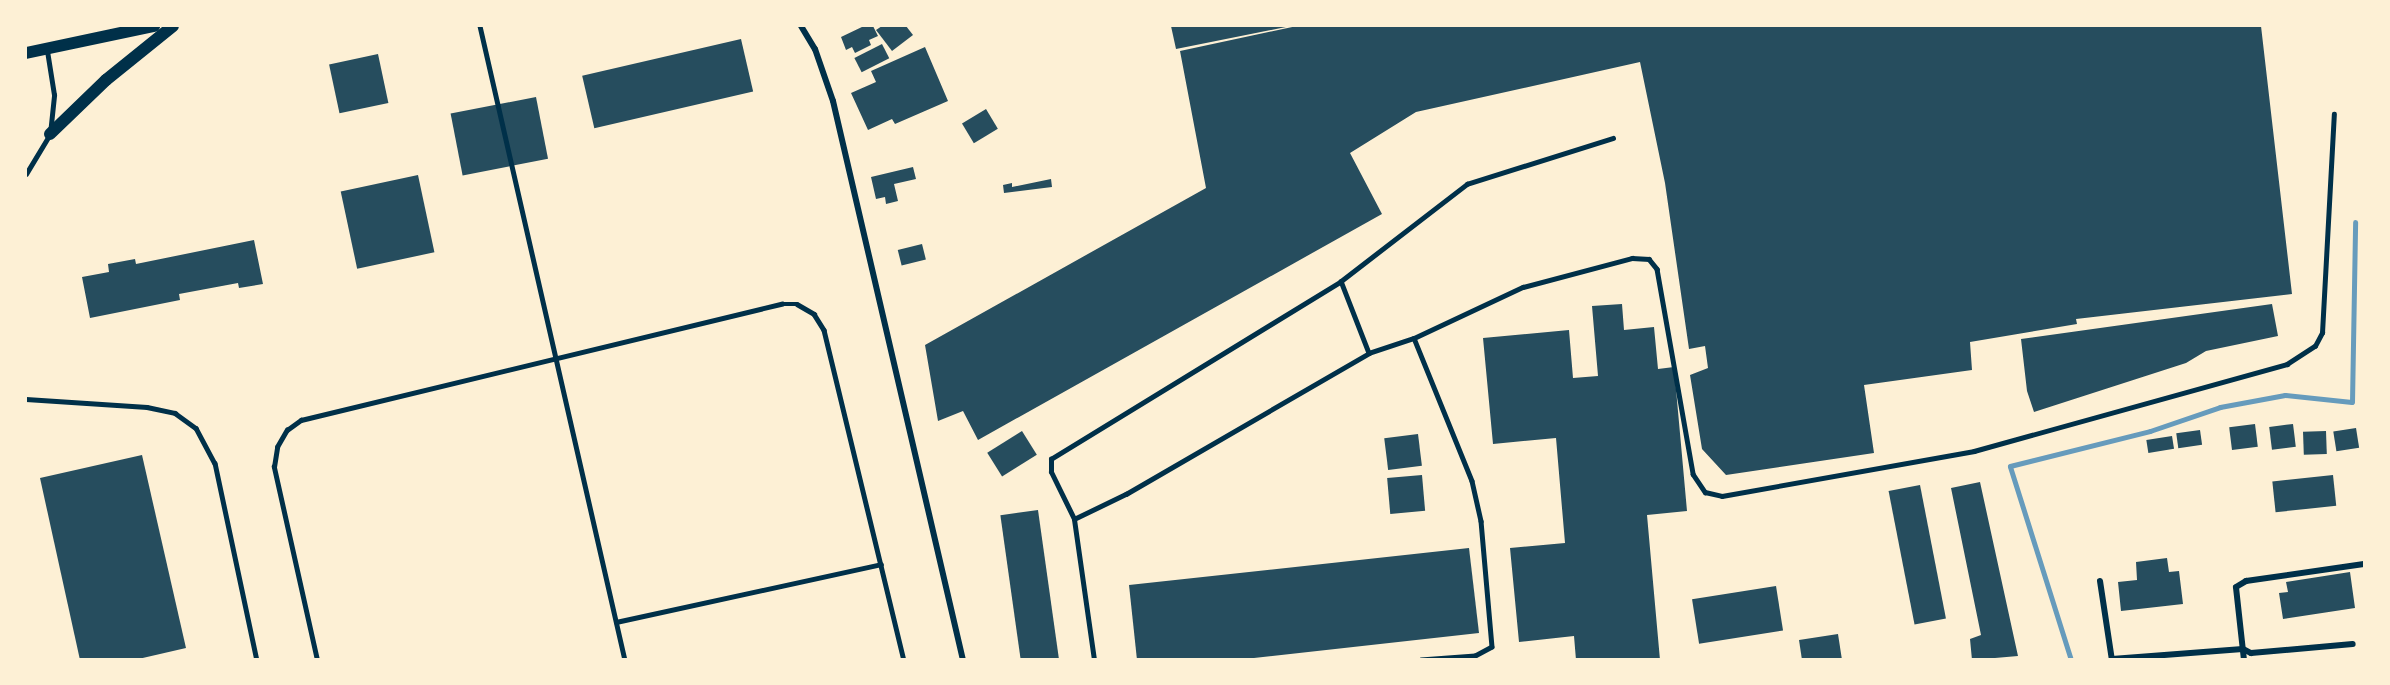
<!DOCTYPE html>
<style>
body{margin:0}
#map{position:relative;width:2390px;height:685px;overflow:hidden;background:#fdf0d5;font-family:"Source Sans 3",sans-serif}
div>[style]{position:absolute}
.stream>*{height:5px;margin:-2.5px;padding:0 2.5px;transform-origin:2.5px;border-radius:2.5px;background:#669bbc}
.building>*{inset:0;background:#264d5e;transform-origin:0 0}
.service>*{height:4.5px;margin:-2.25px;padding:0 2.25px;transform-origin:2.25px;border-radius:2.25px;background:#003049}
.minor>*{height:6px;margin:-3px;padding:0 3px;transform-origin:3px;border-radius:3px;background:#003049}
.secondary>*{height:12px;margin:-6px;padding:0 6px;transform-origin:6px;border-radius:6px;background:#003049}
span{translate:-50% -50%;white-space:nowrap;text-align:center;line-height:1.15;-webkit-text-stroke:6px #fdf0d5;paint-order:stroke}
.frame{position:absolute;inset:0;border:27px solid #fdf0d5;pointer-events:none}
</style>
<div id="map">
<div class="stream">
<div style="left:2071px;top:660px;width:203px;rotate:-107.5deg"></div>
<div style="left:2010px;top:466px;width:144px;rotate:-14deg"></div>
<div style="left:2150px;top:431px;width:74px;rotate:-18.9deg"></div>
<div style="left:2220px;top:407px;width:66px;rotate:-10.5deg"></div>
<div style="left:2285px;top:395px;width:67px;rotate:6deg"></div>
<div style="left:2352px;top:402px;width:180px;rotate:-89deg"></div>
</div>
<div class="building">
<div style="clip-path:polygon(864px 26px,873px 26px,878px 36px,869px 40px,871px 45px,855px 53px,852px 47px,846px 50px,841px 37px)"></div>
<div style="clip-path:polygon(882px 26px,906px 26px,913px 35px,892px 51px,876px 30px)"></div>
<div style="clip-path:polygon(1171px 26px,1286px 26px,1286px 27px,1176px 49px)"></div>
<div style="clip-path:polygon(1297px 26px,2261px 26px,2292px 294px,2076px 319px,2077px 324px,1970px 342px,1972px 370px,1864px 385px,1874px 453px,1726px 475px,1702px 449px,1690px 375px,1708px 368px,1705px 346px,1689px 349px,1665px 183px,1640px 62px,1416px 112px,1350px 153px,1382px 214px,978px 440px,963px 411px,938px 421px,925px 345px,1206px 188px,1180px 51px)"></div>
<div style="left:741px;top:39px;width:54px;height:163px;rotate:77deg"></div>
<div style="left:882px;top:44px;width:16px;height:31px;rotate:63deg"></div>
<div style="clip-path:polygon(925px 47px,948px 101px,895px 124px,892px 119px,868px 130px,851px 93px,876px 82px,871px 71px)"></div>
<div style="left:378px;top:54px;width:50px;height:50px;rotate:78deg"></div>
<div style="left:536px;top:97px;width:63px;height:87px;rotate:79deg"></div>
<div style="left:986px;top:109px;width:23px;height:28px;rotate:59deg"></div>
<div style="clip-path:polygon(913px 167px,916px 179px,894px 184px,898px 201px,886px 204px,885px 197px,876px 199px,871px 177px)"></div>
<div style="left:418px;top:175px;width:79px;height:79px;rotate:78deg"></div>
<div style="clip-path:polygon(1051px 179px,1052px 187px,1004px 193px,1003px 185px,1012px 183px,1012px 187px)"></div>
<div style="clip-path:polygon(254px 240px,263px 284px,239px 288px,238px 283px,179px 294px,180px 300px,90px 318px,82px 277px,109px 272px,108px 264px,135px 259px,136px 264px)"></div>
<div style="left:922px;top:244px;width:16px;height:25px;rotate:76deg"></div>
<div style="clip-path:polygon(1622px 304px,1624px 330px,1654px 327px,1658px 369px,1674px 367px,1687px 511px,1647px 515px,1660px 660px,1576px 660px,1574px 636px,1519px 642px,1510px 548px,1565px 543px,1556px 438px,1493px 444px,1483px 338px,1569px 330px,1573px 378px,1598px 376px,1592px 306px)"></div>
<div style="clip-path:polygon(2272px 304px,2278px 336px,2206px 351px,2186px 363px,2034px 412px,2027px 391px,2021px 339px)"></div>
<div style="left:2255px;top:424px;width:23px;height:26px;rotate:83deg"></div>
<div style="left:2293px;top:424px;width:23px;height:24px;rotate:83deg"></div>
<div style="left:2356px;top:428px;width:20px;height:23px;rotate:81deg"></div>
<div style="left:2200px;top:430px;width:15px;height:24px;rotate:82deg"></div>
<div style="left:1022px;top:431px;width:28px;height:41px;rotate:58deg"></div>
<div style="left:2326px;top:431px;width:23px;height:23px;rotate:88deg"></div>
<div style="left:1418px;top:434px;width:32px;height:34px;rotate:83deg"></div>
<div style="left:2172px;top:436px;width:13px;height:26px;rotate:81deg"></div>
<div style="clip-path:polygon(142px 455px,186px 648px,134px 660px,80px 660px,40px 478px)"></div>
<div style="left:1422px;top:475px;width:36px;height:35px;rotate:85deg"></div>
<div style="left:2333px;top:475px;width:31px;height:61px;rotate:84deg"></div>
<div style="clip-path:polygon(1980px 482px,2018px 656px,1972px 660px,1970px 639px,1981px 635px,1951px 488px)"></div>
<div style="left:1920px;top:485px;width:136px;height:32px;rotate:79deg"></div>
<div style="left:1038px;top:510px;width:151px;height:38px;rotate:82deg"></div>
<div style="clip-path:polygon(1469px 548px,1479px 633px,1236px 660px,1137px 660px,1129px 585px)"></div>
<div style="clip-path:polygon(2167px 558px,2169px 572px,2179px 571px,2183px 604px,2121px 611px,2118px 582px,2137px 580px,2136px 562px)"></div>
<div style="clip-path:polygon(2350px 572px,2355px 608px,2283px 619px,2279px 593px,2288px 592px,2286px 582px)"></div>
<div style="left:1776px;top:586px;width:45px;height:85px;rotate:81deg"></div>
<div style="clip-path:polygon(1838px 634px,1842px 660px,1802px 660px,1799px 640px)"></div>
</div>
<div class="service">
<div style="left:480px;top:26px;width:650px;rotate:77.12deg"></div>
<div style="left:26px;top:174px;width:47px;rotate:-59deg"></div>
<div style="left:50px;top:134px;width:39px;rotate:-84deg"></div>
<div style="left:54px;top:95px;width:45px;rotate:-99deg"></div>
<div style="left:1341px;top:281px;width:77px;rotate:68.7deg"></div>
<div style="left:1414px;top:338px;width:154px;rotate:67.9deg"></div>
<div style="left:1472px;top:481px;width:41px;rotate:77.3deg"></div>
<div style="left:1481px;top:521px;width:126px;rotate:85deg"></div>
<div style="left:1492px;top:647px;width:19px;rotate:152deg"></div>
<div style="left:1475px;top:656px;width:54px;rotate:175.8deg"></div>
<div style="left:26px;top:399px;width:121px;rotate:3.8deg"></div>
<div style="left:147px;top:407px;width:29px;rotate:12deg"></div>
<div style="left:175px;top:413px;width:26px;rotate:36deg"></div>
<div style="left:196px;top:428px;width:40px;rotate:62deg"></div>
<div style="left:215px;top:463px;width:201px;rotate:78deg"></div>
<div style="left:1074px;top:519px;width:52px;rotate:-116.1deg"></div>
<div style="left:1051px;top:472px;width:13px;rotate:-90deg"></div>
<div style="left:1051px;top:459px;width:340px;rotate:-31.5deg"></div>
<div style="left:1341px;top:281px;width:159px;rotate:-37.6deg"></div>
<div style="left:1467px;top:184px;width:153px;rotate:-17.5deg"></div>
<div style="left:616px;top:622px;width:271px;rotate:-12.3deg"></div>
<div style="left:317px;top:660px;width:198px;rotate:-102.6deg"></div>
<div style="left:274px;top:467px;width:20px;rotate:-81deg"></div>
<div style="left:277px;top:447px;width:20px;rotate:-60deg"></div>
<div style="left:287px;top:430px;width:17px;rotate:-36deg"></div>
<div style="left:301px;top:420px;width:495px;rotate:-13.6deg"></div>
<div style="left:782px;top:304px;width:15px"></div>
<div style="left:797px;top:304px;width:20px;rotate:30deg"></div>
<div style="left:814px;top:314px;width:19px;rotate:58deg"></div>
<div style="left:824px;top:330px;width:340px;rotate:76.4deg"></div>
<div style="left:1094px;top:660px;width:142px;rotate:-98.1deg"></div>
<div style="left:1074px;top:519px;width:58px;rotate:-25.7deg"></div>
<div style="left:1126px;top:494px;width:281px;rotate:-30.1deg"></div>
<div style="left:1369px;top:353px;width:47px;rotate:-18.4deg"></div>
<div style="left:1414px;top:338px;width:120px;rotate:-25.1deg"></div>
<div style="left:1523px;top:287px;width:113px;rotate:-14.9deg"></div>
<div style="left:1632px;top:258px;width:17px;rotate:3deg"></div>
<div style="left:1649px;top:259px;width:13px;rotate:51deg"></div>
<div style="left:1657px;top:269px;width:208px;rotate:80deg"></div>
<div style="left:1693px;top:474px;width:22px;rotate:56deg"></div>
<div style="left:1705px;top:492px;width:17px;rotate:13deg"></div>
<div style="left:1722px;top:496px;width:256px;rotate:-10.1deg"></div>
<div style="left:1974px;top:451px;width:325px;rotate:-15.5deg"></div>
<div style="left:2287px;top:364px;width:33px;rotate:-33deg"></div>
<div style="left:2315px;top:346px;width:15px;rotate:-62deg"></div>
<div style="left:2322px;top:333px;width:219px;rotate:-86.9deg"></div>
</div>
<div class="minor">
<div style="left:801px;top:26px;width:27px;rotate:59deg"></div>
<div style="left:815px;top:49px;width:55px;rotate:70.9deg"></div>
<div style="left:833px;top:101px;width:574px;rotate:76.91deg"></div>
<div style="left:2100px;top:581px;width:80px;rotate:81.4deg"></div>
<div style="left:2112px;top:659px;width:131px;rotate:-4.4deg"></div>
<div style="left:2243px;top:649px;width:9px;rotate:27deg"></div>
<div style="left:2251px;top:653px;width:102px;rotate:-5deg"></div>
<div style="left:2244px;top:660px;width:73px;rotate:-96.3deg"></div>
<div style="left:2236px;top:587px;width:12px;rotate:-31deg"></div>
<div style="left:2246px;top:581px;width:119px;rotate:-8.2deg"></div>
</div>
<div class="secondary">
<div style="left:26px;top:53px;width:131px;rotate:-11.9deg"></div>
<div style="left:50px;top:134px;width:78px;rotate:-44deg"></div>
<div style="left:106px;top:80px;width:86px;rotate:-38.9deg"></div>
</div>
<div class="frame"></div>
</div>
